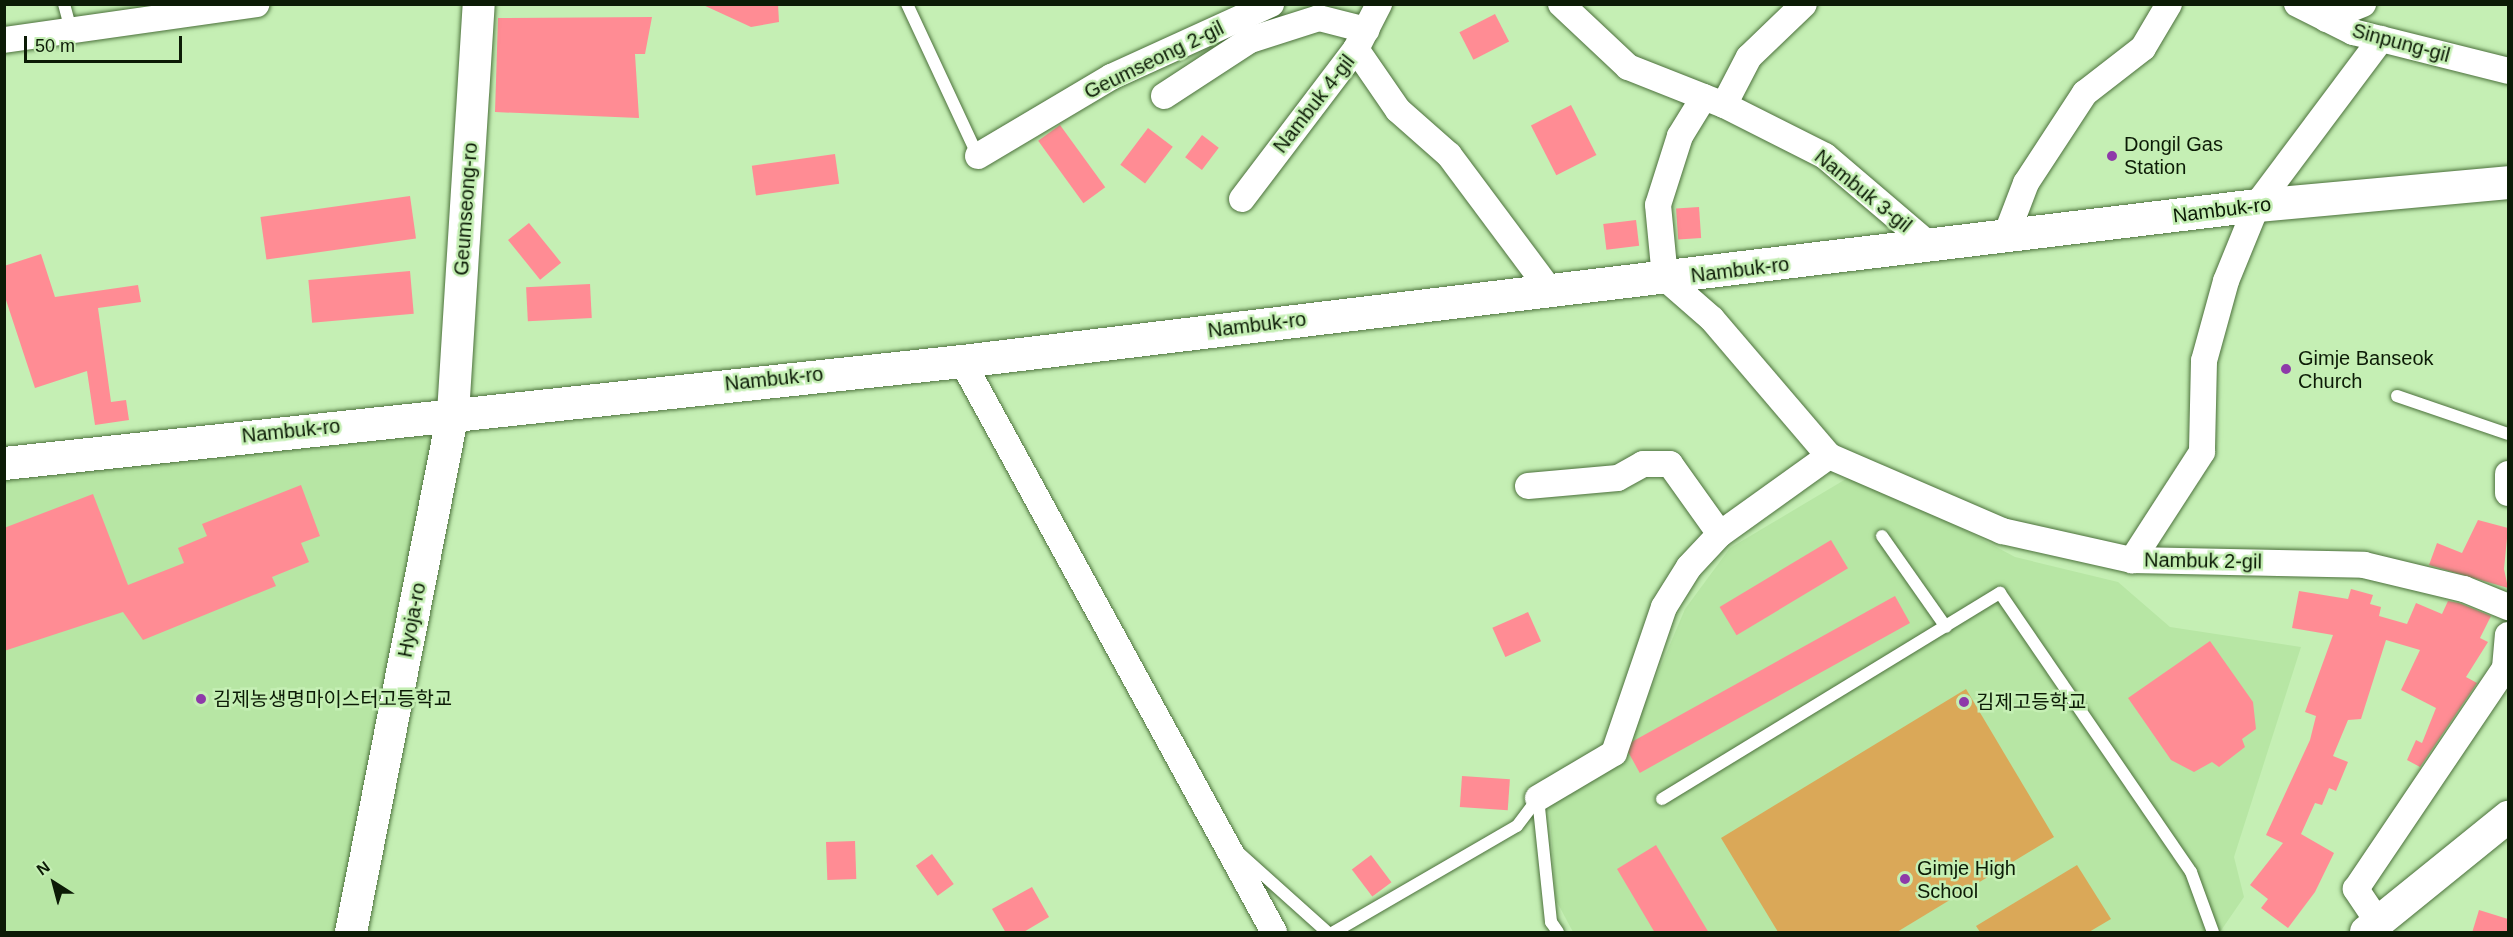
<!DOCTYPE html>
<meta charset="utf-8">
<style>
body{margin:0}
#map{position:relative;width:2513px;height:937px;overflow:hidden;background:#c5efb4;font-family:Helvetica,"Noto Sans KR",sans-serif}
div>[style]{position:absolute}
.built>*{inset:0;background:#b7e6a4}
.green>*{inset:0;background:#daa858}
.building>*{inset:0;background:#ff8c94;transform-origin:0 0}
.roads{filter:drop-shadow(0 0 2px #4c713c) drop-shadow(0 0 2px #4c713c)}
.service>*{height:12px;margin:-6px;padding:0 6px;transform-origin:6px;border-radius:6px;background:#fff}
.minor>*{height:26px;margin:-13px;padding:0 13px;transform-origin:13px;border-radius:13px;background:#fff}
.tertiary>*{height:32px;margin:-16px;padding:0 16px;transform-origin:16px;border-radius:16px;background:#fff}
.secondary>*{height:33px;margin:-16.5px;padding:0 16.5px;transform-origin:16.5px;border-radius:16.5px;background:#fff}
.dots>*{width:16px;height:16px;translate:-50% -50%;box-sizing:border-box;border:3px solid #c5efb4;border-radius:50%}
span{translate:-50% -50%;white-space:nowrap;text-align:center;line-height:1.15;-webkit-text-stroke:5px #c5efb4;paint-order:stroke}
.street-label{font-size:20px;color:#0c1b06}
.poi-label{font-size:20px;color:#0c1b06}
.left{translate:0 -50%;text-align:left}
.frame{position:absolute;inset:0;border:6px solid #0c1b06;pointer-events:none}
.north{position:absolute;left:24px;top:853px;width:60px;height:60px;-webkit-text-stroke:4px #c5efb4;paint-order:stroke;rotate:324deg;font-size:16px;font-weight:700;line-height:24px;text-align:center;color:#0c1b06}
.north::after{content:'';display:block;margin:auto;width:21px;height:27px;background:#0c1b06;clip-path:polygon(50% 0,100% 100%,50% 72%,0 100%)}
.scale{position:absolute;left:24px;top:36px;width:158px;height:27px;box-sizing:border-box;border:3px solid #0c1b06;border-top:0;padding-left:8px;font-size:18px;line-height:21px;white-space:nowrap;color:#0c1b06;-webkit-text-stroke:4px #c5efb4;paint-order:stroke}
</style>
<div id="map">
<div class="built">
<div style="clip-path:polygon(453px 415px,351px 932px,5px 932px,4px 465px)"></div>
<div style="clip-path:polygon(1865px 477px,2015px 557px,2118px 582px,2170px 627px,2301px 647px,2234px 857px,2244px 897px,2220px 932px,1573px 932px,1556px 900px,1549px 805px,1622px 758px,1685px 609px,1730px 548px,1846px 479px)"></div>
</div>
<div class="green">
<div style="clip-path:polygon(1966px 689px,2054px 837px,1897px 932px,1778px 932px,1721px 838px)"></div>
<div style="clip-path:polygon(2077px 865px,2111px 919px,2089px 932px,1980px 932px,1976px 926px)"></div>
</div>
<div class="building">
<div style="clip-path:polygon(701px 4px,778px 4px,779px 22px,751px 27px)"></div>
<div style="left:1495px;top:14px;width:31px;height:40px;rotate:63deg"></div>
<div style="clip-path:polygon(652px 17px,645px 54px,635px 54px,639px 118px,495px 112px,498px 18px)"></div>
<div style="left:1571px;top:105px;width:56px;height:45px;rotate:63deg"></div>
<div style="left:1060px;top:125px;width:77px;height:27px;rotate:54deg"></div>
<div style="left:1148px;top:128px;width:31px;height:46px;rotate:37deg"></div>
<div style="left:1202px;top:135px;width:21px;height:28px;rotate:37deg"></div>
<div style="left:835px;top:154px;width:30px;height:84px;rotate:82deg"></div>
<div style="left:410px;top:196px;width:43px;height:151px;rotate:82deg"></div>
<div style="left:1699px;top:207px;width:31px;height:23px;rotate:86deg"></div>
<div style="left:1636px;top:220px;width:26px;height:33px;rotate:83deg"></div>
<div style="left:529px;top:223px;width:51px;height:27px;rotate:51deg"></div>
<div style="clip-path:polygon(41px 254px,55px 297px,138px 285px,141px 302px,98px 308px,111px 402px,126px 400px,129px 420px,95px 425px,87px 371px,35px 388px,4px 294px,4px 266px)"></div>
<div style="left:410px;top:271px;width:43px;height:102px;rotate:85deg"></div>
<div style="left:590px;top:284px;width:34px;height:64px;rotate:87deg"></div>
<div style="clip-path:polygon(301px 485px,320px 536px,301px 543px,309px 562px,272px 577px,276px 586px,143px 640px,123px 612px,4px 651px,4px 528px,93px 494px,128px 585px,184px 563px,178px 548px,207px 536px,202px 524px)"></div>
<div style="clip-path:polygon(2478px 520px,2508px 528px,2504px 569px,2508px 588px,2429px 565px,2437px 543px,2462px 553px)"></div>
<div style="left:1831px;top:540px;width:33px;height:130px;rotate:59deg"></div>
<div style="clip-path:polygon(2351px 589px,2373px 595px,2370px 604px,2381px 607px,2379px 616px,2407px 624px,2416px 603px,2442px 614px,2448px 601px,2459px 603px,2491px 616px,2480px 638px,2488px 642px,2466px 677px,2477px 683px,2420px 767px,2407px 760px,2416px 740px,2422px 743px,2436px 708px,2401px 690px,2420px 650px,2386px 640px,2361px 719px,2348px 720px,2333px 756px,2348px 762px,2336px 791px,2329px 788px,2322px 805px,2315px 803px,2301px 834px,2334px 853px,2315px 892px,2288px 928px,2261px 908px,2268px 899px,2250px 885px,2283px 843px,2266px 835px,2310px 740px,2316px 716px,2305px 712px,2333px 635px,2292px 628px,2299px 591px,2348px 599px)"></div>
<div style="left:1895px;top:596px;width:31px;height:309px;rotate:61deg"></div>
<div style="left:1528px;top:612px;width:32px;height:39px;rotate:66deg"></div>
<div style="clip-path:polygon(2210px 641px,2253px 702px,2256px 729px,2242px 739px,2245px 747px,2219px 767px,2212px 762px,2194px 772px,2171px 760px,2128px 698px)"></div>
<div style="left:1462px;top:776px;width:48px;height:31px;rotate:4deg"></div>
<div style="left:855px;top:841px;width:38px;height:29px;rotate:88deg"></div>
<div style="clip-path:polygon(1656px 845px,1709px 933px,1655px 933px,1617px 869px)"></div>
<div style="left:932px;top:854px;width:37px;height:20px;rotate:54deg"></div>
<div style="left:1371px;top:855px;width:34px;height:24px;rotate:53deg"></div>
<div style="clip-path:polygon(1032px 887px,1049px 917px,1022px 933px,1006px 933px,992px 909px)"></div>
<div style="clip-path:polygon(2479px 910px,2508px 919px,2508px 933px,2472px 933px)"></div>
</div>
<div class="roads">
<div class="service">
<div style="left:64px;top:4px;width:28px;rotate:75deg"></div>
<div style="left:907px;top:4px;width:168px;rotate:65deg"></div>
<div style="left:2397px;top:396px;width:117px;rotate:18.9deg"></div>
<div style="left:1882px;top:536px;width:111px;rotate:54.9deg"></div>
<div style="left:1662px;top:799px;width:396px;rotate:-31.4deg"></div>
<div style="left:2000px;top:593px;width:338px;rotate:55.6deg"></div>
<div style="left:2191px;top:872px;width:64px;rotate:69.9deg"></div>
<div style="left:1239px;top:853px;width:118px;rotate:41.9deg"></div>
<div style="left:1334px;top:932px;width:211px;rotate:-30.1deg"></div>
<div style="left:1517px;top:826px;width:35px;rotate:-53deg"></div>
<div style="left:1538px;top:798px;width:125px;rotate:84deg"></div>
<div style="left:1551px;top:922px;width:12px;rotate:55deg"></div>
</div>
<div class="minor">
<div style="left:1561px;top:4px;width:92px;rotate:43.2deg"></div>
<div style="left:1628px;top:67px;width:103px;rotate:21.6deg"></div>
<div style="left:1724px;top:105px;width:113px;rotate:26.8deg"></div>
<div style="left:1825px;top:156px;width:142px;rotate:40.4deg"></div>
<div style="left:2297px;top:4px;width:63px;rotate:26.6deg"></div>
<div style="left:2353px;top:32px;width:160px;rotate:14.1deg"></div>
<div style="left:2326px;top:19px;width:40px;rotate:-22deg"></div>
<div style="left:2381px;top:39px;width:207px;rotate:126.8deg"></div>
<div style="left:2257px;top:205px;width:82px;rotate:112.2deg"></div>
<div style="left:2226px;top:281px;width:83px;rotate:105.4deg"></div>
<div style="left:2204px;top:361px;width:91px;rotate:91.3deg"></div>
<div style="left:2202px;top:452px;width:129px;rotate:122.9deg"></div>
<div style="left:2132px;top:560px;width:232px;rotate:1.2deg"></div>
<div style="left:2364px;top:565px;width:103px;rotate:13.5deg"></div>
<div style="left:2464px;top:589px;width:48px;rotate:22.2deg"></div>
<div style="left:4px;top:40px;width:255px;rotate:-8.1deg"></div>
<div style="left:1356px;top:49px;width:74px;rotate:55.5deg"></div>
<div style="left:1398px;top:110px;width:68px;rotate:41.4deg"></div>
<div style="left:1449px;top:155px;width:167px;rotate:53.3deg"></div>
<div style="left:1164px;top:96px;width:103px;rotate:-33.1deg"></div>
<div style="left:1250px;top:40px;width:72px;rotate:-17.7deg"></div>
<div style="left:1319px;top:18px;width:49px;rotate:14.3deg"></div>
<div style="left:1704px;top:97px;width:46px;rotate:121.6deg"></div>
<div style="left:1680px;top:136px;width:72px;rotate:107.7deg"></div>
<div style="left:1658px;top:205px;width:73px;rotate:84.5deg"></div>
<div style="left:1665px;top:278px;width:62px;rotate:41.1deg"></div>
<div style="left:1712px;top:319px;width:180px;rotate:49.5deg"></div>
<div style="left:1829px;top:456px;width:189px;rotate:23.4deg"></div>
<div style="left:2002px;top:531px;width:133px;rotate:12.6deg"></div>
<div style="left:1724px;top:105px;width:54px;rotate:-62.5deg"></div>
<div style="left:1749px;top:57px;width:76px;rotate:-43.9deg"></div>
<div style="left:978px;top:156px;width:155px;rotate:-30.7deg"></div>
<div style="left:1111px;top:77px;width:176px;rotate:-24.5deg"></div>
<div style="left:1242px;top:199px;width:188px;rotate:-52.8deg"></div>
<div style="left:1356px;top:49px;width:51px;rotate:-62.9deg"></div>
<div style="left:2005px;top:238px;width:59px;rotate:-69.1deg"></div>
<div style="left:2026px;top:183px;width:108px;rotate:-56.8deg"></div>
<div style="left:2085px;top:93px;width:73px;rotate:-37.8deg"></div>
<div style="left:2143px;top:48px;width:51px;rotate:-59.4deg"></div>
<div style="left:962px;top:361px;width:651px;rotate:61.35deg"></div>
<div style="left:2508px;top:474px;width:19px;rotate:90deg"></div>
<div style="left:1528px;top:486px;width:90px;rotate:-5.1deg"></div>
<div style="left:1618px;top:478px;width:29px;rotate:-29deg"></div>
<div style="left:1643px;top:464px;width:27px"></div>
<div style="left:1670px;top:464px;width:86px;rotate:54.5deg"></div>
<div style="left:1538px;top:798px;width:88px;rotate:-30.6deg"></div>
<div style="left:1614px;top:753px;width:154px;rotate:-71.1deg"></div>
<div style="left:1664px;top:607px;width:47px;rotate:-58deg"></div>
<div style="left:1689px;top:567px;width:45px;rotate:-46.8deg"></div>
<div style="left:1720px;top:534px;width:134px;rotate:-35.6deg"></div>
<div style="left:2378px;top:922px;width:40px;rotate:-124deg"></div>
<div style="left:2356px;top:889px;width:267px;rotate:-56deg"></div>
<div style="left:2505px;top:668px;width:33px;rotate:-85deg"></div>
</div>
<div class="tertiary">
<div style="left:351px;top:932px;width:529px;rotate:-78.88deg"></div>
<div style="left:453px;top:413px;width:410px;rotate:-86.4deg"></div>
<div style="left:2366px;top:932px;width:183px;rotate:-39deg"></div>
</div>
<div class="secondary">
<div style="left:4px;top:463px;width:963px;rotate:-6.08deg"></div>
<div style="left:962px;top:361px;width:1304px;rotate:-6.87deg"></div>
<div style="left:2257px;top:205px;width:252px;rotate:-5.2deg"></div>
</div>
</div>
<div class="dots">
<div style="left:2112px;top:156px;background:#8e3aa9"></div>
<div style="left:2286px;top:369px;background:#8e3aa9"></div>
<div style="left:201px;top:699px;background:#8e3aa9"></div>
<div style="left:1964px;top:702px;background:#8e3aa9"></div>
<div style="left:1905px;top:879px;background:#8e3aa9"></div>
</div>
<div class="street-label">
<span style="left:2401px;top:43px;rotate:15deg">Sinpung-gil</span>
<span style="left:1154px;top:60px;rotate:-26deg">Geumseong 2-gil</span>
<span style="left:1314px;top:104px;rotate:-52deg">Nambuk 4-gil</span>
<span style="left:1863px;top:191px;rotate:39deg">Nambuk 3-gil</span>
<span style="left:466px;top:209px;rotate:-86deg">Geumseong-ro</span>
<span style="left:2222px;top:210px;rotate:-7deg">Nambuk-ro</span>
<span style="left:1740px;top:270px;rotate:-7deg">Nambuk-ro</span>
<span style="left:1257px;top:325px;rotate:-7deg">Nambuk-ro</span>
<span style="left:774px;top:379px;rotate:-6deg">Nambuk-ro</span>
<span style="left:291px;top:431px;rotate:-6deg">Nambuk-ro</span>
<span style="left:2203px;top:561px;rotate:1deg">Nambuk 2-gil</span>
<span style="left:412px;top:620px;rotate:-79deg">Hyoja-ro</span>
</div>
<div class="poi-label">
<span class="left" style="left:2124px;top:156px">Dongil Gas<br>Station</span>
<span class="left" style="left:2298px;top:370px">Gimje Banseok<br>Church</span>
<span class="left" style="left:213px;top:699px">김제농생명마이스터고등학교</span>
<span class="left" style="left:1976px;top:702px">김제고등학교</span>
<span class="left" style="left:1917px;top:880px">Gimje High<br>School</span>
</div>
<div class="frame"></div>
<div class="north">N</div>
<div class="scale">50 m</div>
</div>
